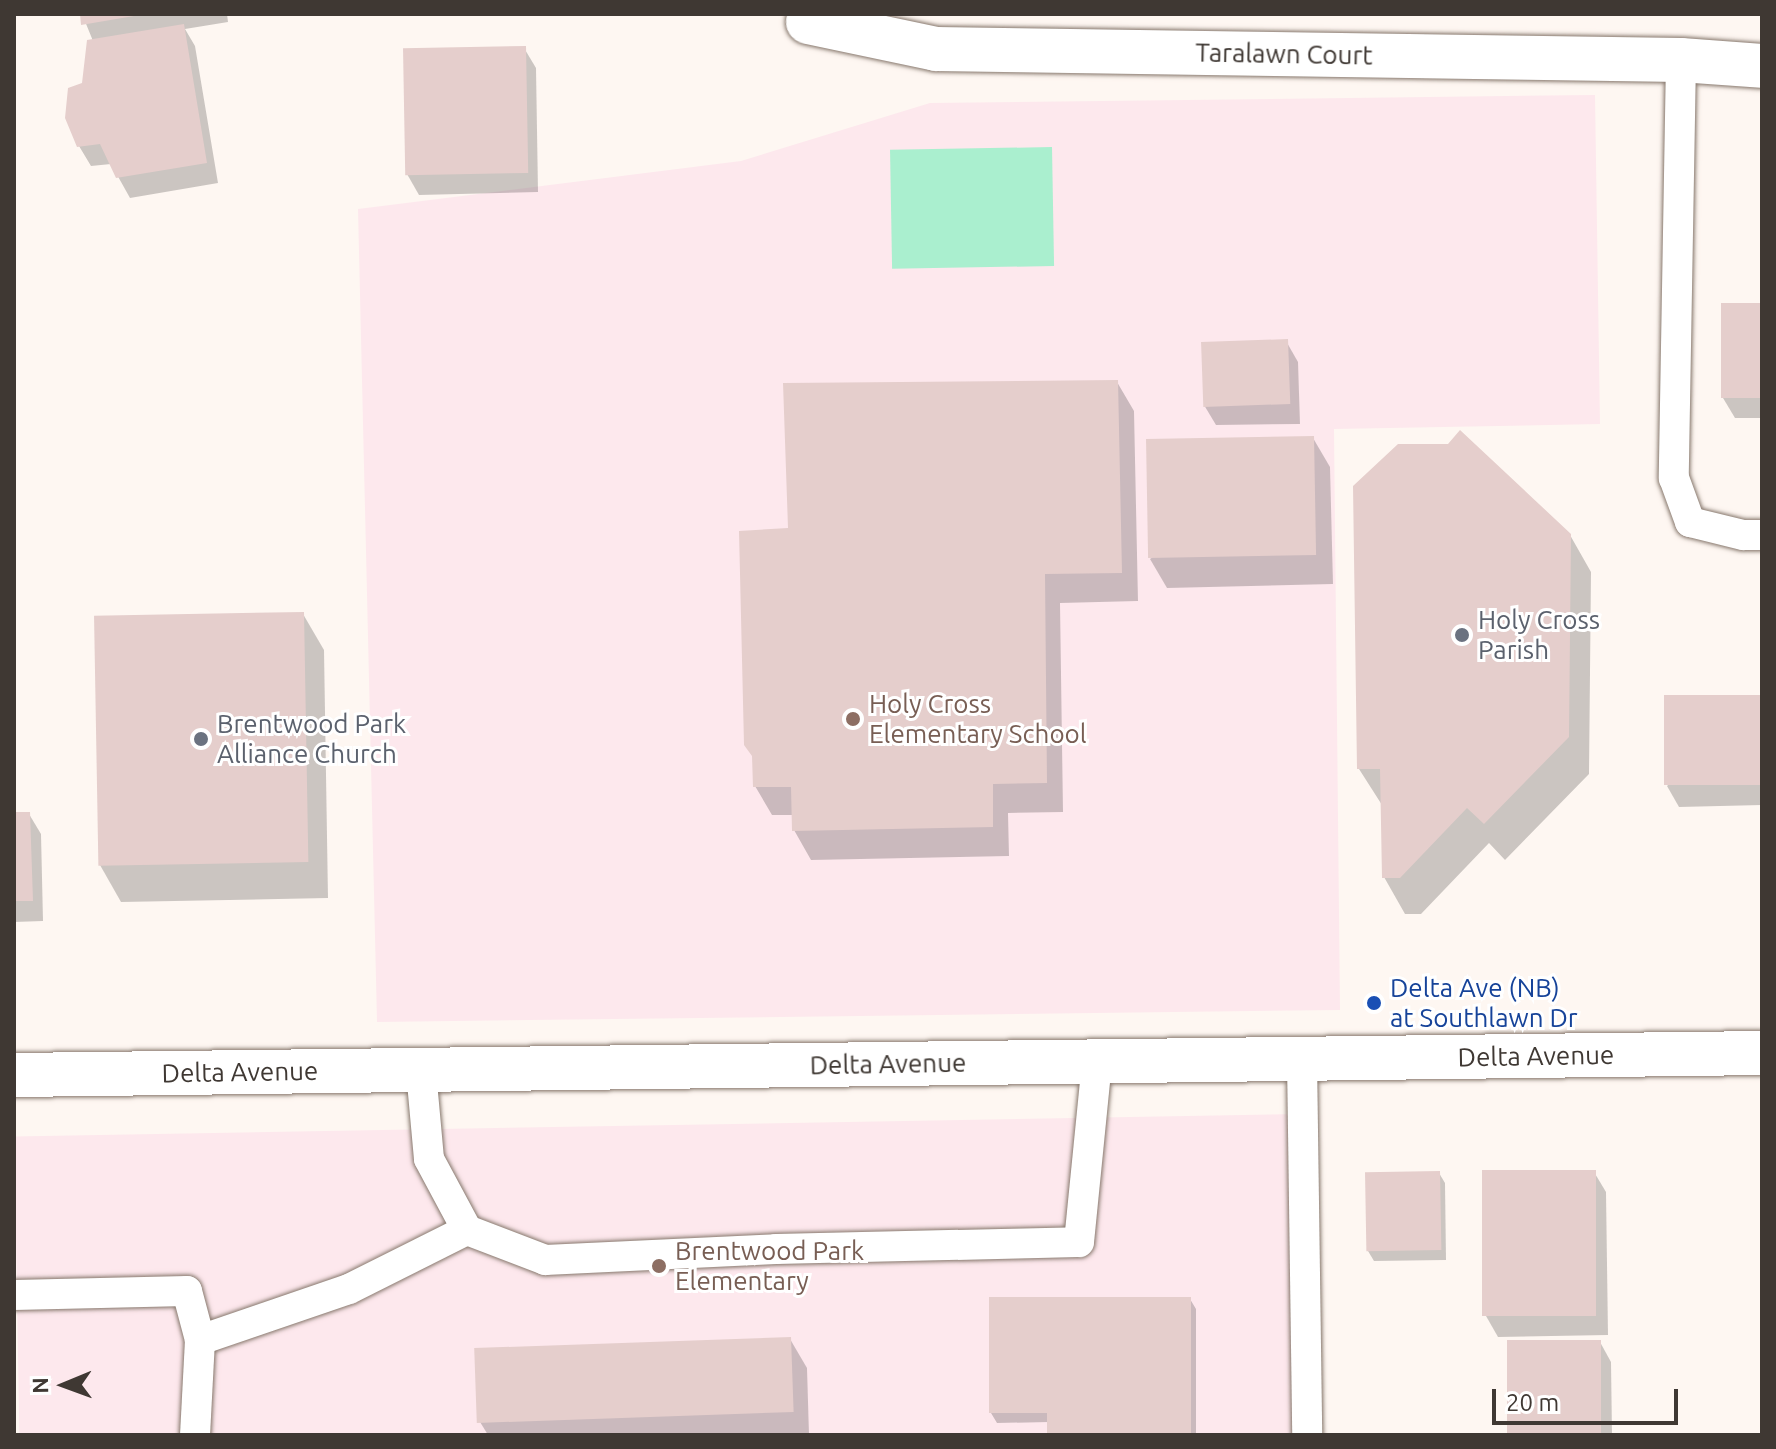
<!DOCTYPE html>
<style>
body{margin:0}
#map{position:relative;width:1776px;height:1449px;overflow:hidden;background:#fef7f2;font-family:Ubuntu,sans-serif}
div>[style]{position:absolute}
.education>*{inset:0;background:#fde8ed;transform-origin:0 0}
.green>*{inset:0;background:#aaefcf;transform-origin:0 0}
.shadow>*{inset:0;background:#0003}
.building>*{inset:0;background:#e5cecc;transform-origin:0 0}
.roads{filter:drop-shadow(0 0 2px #87786d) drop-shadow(0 0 2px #87786d)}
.service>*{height:30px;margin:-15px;padding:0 15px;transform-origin:15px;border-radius:15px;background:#fff}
.minor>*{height:44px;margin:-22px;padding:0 22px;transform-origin:22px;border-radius:22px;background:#fff}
.tertiary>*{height:44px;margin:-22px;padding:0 22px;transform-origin:22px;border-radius:22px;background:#fff}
.dots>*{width:22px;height:22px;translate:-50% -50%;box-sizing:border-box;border:4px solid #fff;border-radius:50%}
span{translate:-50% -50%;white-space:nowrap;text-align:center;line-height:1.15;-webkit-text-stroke:6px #fff;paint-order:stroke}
.street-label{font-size:26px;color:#3f3833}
.worship-label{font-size:26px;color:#5b616d}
.left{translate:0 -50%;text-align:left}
.education-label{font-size:26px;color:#785e54}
.transit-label{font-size:26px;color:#164399}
.frame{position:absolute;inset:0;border:16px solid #3f3833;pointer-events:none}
.north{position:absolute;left:24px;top:1345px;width:80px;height:80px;-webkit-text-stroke:6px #fff;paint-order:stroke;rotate:269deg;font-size:22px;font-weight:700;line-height:32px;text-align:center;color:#3f3833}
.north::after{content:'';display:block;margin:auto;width:28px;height:36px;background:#3f3833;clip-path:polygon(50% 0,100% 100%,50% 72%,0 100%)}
.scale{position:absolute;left:1492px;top:1389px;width:186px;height:36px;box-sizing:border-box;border:4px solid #3f3833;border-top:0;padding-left:10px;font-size:24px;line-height:28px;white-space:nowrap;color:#3f3833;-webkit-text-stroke:6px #fff;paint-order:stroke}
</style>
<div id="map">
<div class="education">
<div style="clip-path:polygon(1595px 95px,1600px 424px,1334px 429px,1340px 1010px,377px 1022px,358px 209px,741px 161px,930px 103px)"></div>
<div style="left:1302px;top:1114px;width:321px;height:1288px;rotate:89deg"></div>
</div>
<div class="green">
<div style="left:1052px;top:147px;width:119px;height:162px;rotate:89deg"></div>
</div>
<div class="shadow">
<div style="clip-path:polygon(82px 14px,227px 14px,228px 22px,185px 29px,195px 46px,218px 183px,130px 198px,111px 164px,91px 166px,79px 146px,84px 85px,93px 41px)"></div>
<div style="clip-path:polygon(524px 48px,536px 68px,538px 192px,419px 195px,407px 174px)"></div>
<div style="clip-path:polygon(1762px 305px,1762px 418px,1735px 418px,1723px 398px)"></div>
<div style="clip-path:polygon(1286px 341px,1298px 362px,1300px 424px,1216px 425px,1204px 405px)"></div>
<div style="clip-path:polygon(1117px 382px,1134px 411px,1138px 601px,1060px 603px,1063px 812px,1008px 813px,1009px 856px,811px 860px,794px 830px,793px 815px,772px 815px,755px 786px,790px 530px)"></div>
<div style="clip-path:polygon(1313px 438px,1330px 467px,1333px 584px,1167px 588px,1150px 559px)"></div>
<div style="clip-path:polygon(1570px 535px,1591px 572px,1589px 774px,1505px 860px,1489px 843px,1421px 914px,1405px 914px,1384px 877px,1382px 805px,1359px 769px)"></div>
<div style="clip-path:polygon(303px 614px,324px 650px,328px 898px,121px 902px,100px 865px)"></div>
<div style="clip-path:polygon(1762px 697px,1762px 805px,1679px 807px,1667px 786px)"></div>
<div style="clip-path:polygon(14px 814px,29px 814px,41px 834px,43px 921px,14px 922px)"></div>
<div style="clip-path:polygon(1594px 1172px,1606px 1192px,1608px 1335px,1498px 1337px,1486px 1316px)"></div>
<div style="clip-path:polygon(1439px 1173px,1445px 1183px,1446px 1260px,1374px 1261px,1368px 1251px)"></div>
<div style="clip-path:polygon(1190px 1299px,1196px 1309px,1196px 1435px,1049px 1435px,1049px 1422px,997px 1423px,991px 1413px)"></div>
<div style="clip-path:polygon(790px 1339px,807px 1368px,809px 1435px,488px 1435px,477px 1417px)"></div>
<div style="clip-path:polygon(1600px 1342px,1611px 1362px,1612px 1435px,1510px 1435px)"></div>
</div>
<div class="building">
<div style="clip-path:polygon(80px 14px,134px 14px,134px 16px,81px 25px)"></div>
<div style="clip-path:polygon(184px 24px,207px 163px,116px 178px,100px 144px,77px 147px,65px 118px,68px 88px,82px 83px,87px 40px)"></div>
<div style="left:526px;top:46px;width:127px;height:123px;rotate:89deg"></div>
<div style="left:1721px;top:303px;width:41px;height:95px"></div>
<div style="left:1288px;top:339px;width:65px;height:87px;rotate:88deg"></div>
<div style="clip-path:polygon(1118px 380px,1122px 573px,1045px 574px,1047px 783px,993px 784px,993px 827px,792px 831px,791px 787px,753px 787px,752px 756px,744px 745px,739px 531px,788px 528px,783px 383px)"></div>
<div style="clip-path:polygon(1460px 430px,1571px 534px,1569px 737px,1484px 824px,1467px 808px,1400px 878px,1382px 878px,1380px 769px,1357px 769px,1353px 486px,1398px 444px,1448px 444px)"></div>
<div style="left:1314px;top:436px;width:119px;height:168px;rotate:89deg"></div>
<div style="left:304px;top:612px;width:250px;height:210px;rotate:89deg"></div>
<div style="left:1762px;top:695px;width:90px;height:98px;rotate:90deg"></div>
<div style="clip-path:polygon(14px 812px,30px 812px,33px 901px,14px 901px)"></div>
<div style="left:1596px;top:1170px;width:146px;height:114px;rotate:90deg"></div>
<div style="left:1440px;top:1171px;width:79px;height:75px;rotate:89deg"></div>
<div style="clip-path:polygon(989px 1297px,1191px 1297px,1191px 1435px,1047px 1435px,1047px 1413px,989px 1413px)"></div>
<div style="left:791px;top:1337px;width:75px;height:317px;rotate:88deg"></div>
<div style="left:1507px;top:1340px;width:94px;height:95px"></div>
</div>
<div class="roads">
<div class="service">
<div style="left:1681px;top:60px;width:418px;rotate:91deg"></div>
<div style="left:1674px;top:478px;width:47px;rotate:70deg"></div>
<div style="left:1690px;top:522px;width:55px;rotate:13.8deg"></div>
<div style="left:1743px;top:535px;width:19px"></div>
<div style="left:1302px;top:1059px;width:376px;rotate:89.2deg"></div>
<div style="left:421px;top:1071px;width:88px;rotate:84.8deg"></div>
<div style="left:429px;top:1159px;width:81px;rotate:61.8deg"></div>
<div style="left:467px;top:1230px;width:84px;rotate:21deg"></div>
<div style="left:545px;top:1260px;width:231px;rotate:-2.7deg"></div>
<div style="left:776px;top:1249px;width:303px;rotate:-1.3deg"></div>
<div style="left:1079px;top:1242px;width:182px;rotate:-84.3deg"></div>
<div style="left:14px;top:1295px;width:173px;rotate:-1.3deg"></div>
<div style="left:187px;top:1291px;width:51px;rotate:75.1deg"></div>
<div style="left:200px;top:1340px;width:95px;rotate:93deg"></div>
<div style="left:200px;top:1340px;width:157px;rotate:-18.9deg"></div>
<div style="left:349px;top:1289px;width:132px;rotate:-26.6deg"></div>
</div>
<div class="minor">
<div style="left:808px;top:22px;width:131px;rotate:11.9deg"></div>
<div style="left:936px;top:49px;width:745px;rotate:0.85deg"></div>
<div style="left:1681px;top:60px;width:81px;rotate:4.2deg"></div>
</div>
<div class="tertiary">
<div style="left:14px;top:1075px;width:1748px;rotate:-0.72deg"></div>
</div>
</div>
<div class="dots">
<div style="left:1462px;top:635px;background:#6b7280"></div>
<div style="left:853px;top:719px;background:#8d6e63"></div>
<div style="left:201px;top:739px;background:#6b7280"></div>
<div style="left:1374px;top:1003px;background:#1a4fb4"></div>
<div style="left:659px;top:1266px;background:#8d6e63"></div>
</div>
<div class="street-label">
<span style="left:1284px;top:54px;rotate:1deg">Taralawn Court</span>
<span style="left:1536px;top:1056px;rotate:-1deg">Delta Avenue</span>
<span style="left:888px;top:1064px;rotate:-1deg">Delta Avenue</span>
<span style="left:240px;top:1072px;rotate:-1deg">Delta Avenue</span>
</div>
<div class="worship-label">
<span class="left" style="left:1478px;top:635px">Holy Cross<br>Parish</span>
<span class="left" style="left:217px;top:739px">Brentwood Park<br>Alliance Church</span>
</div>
<div class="education-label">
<span class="left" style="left:869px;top:719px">Holy Cross<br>Elementary School</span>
<span class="left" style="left:675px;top:1266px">Brentwood Park<br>Elementary</span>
</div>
<div class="transit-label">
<span class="left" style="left:1390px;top:1003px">Delta Ave (NB)<br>at Southlawn Dr</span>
</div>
<div class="frame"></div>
<div class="north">N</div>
<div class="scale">20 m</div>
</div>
